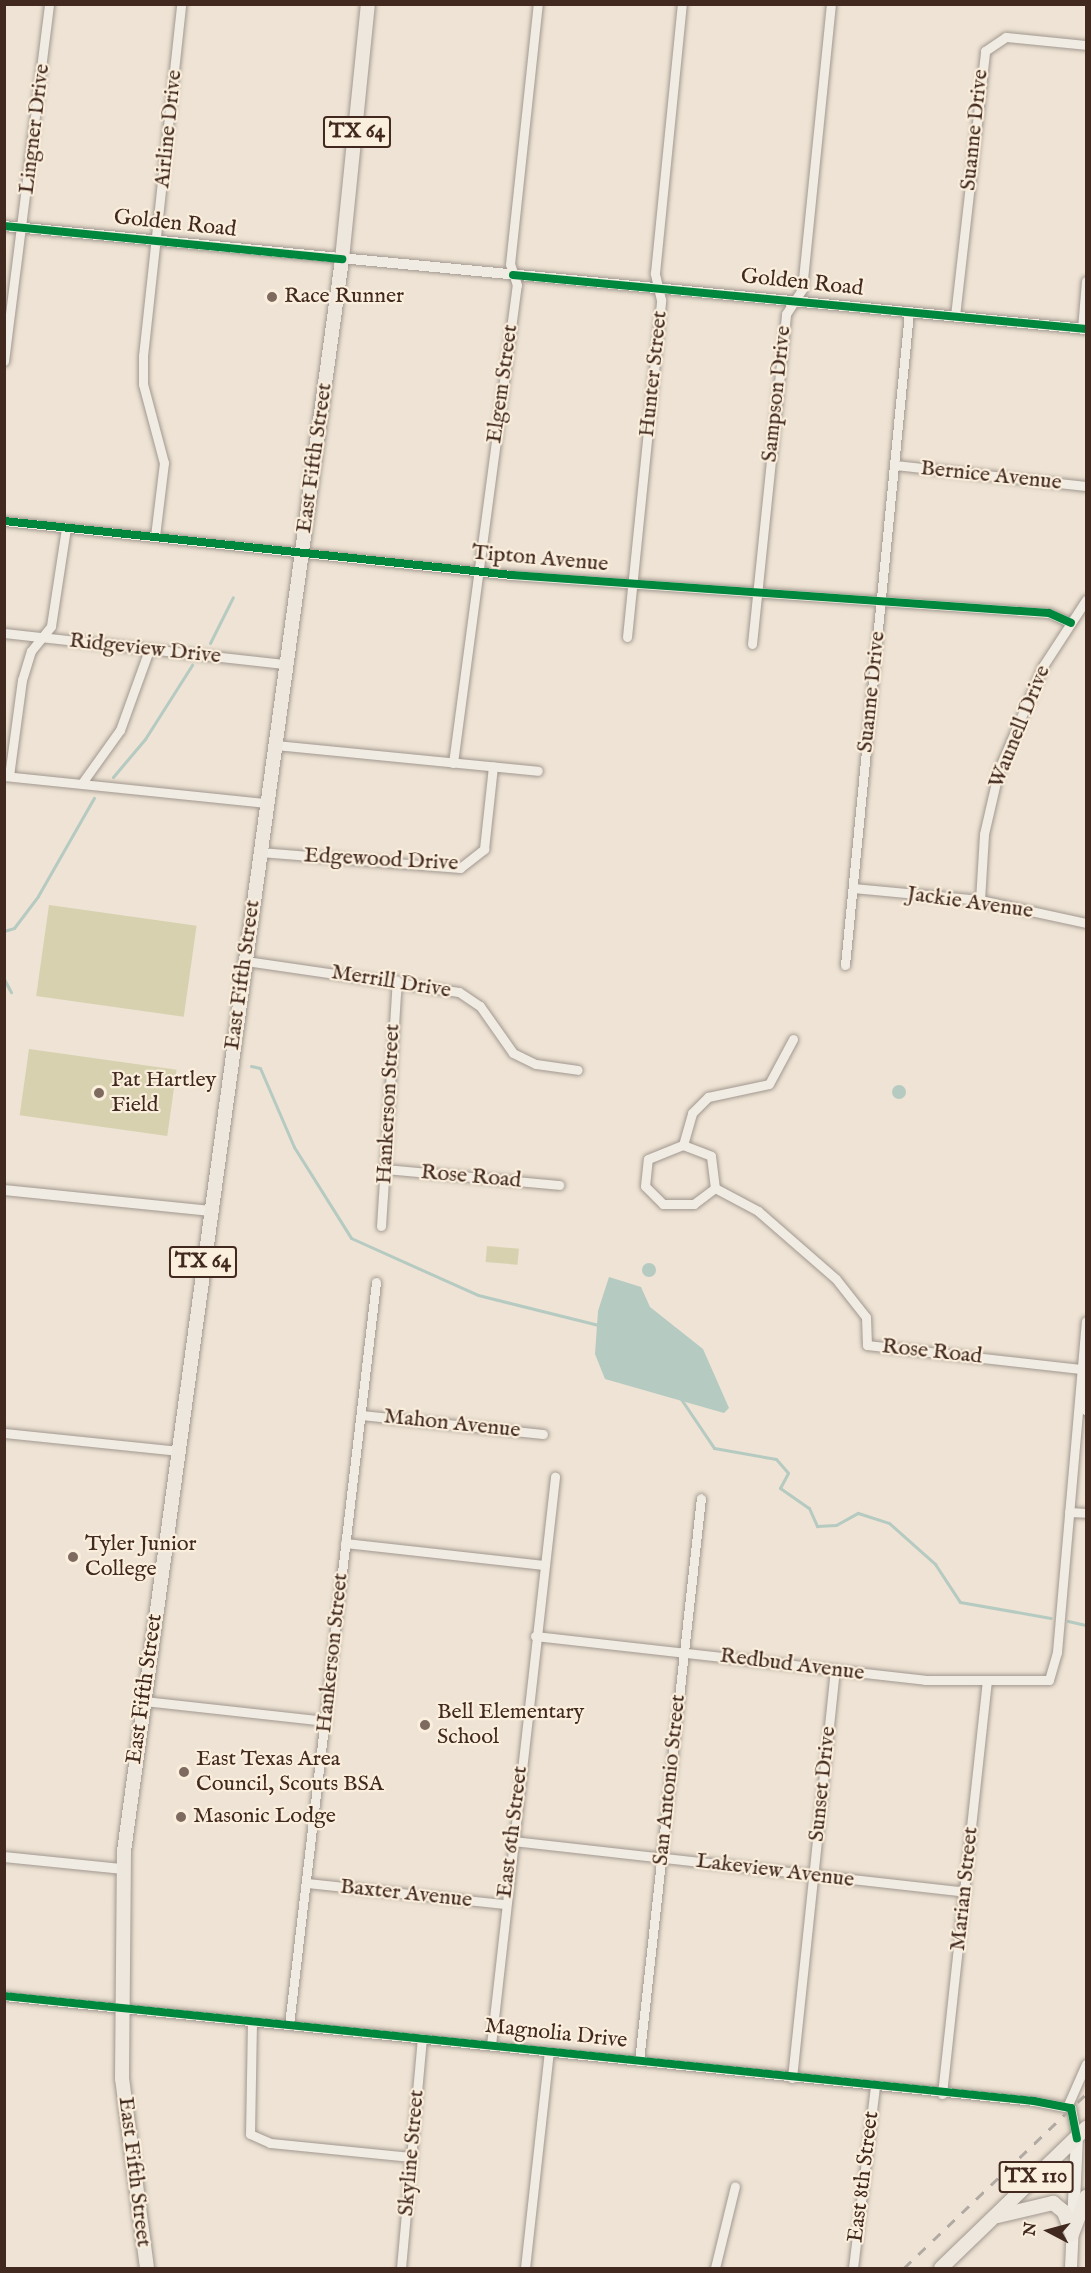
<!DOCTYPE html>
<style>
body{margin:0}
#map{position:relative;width:1091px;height:2273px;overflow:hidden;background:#eee3d4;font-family:"IM FELL English",serif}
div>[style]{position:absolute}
.green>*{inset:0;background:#d7d1af;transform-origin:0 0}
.water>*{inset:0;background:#b5cac1}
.round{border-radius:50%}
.stream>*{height:3px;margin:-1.5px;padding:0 1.5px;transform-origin:1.5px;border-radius:1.5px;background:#b5cac1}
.roads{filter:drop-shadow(0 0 2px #a2988f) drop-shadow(0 0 2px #a2988f)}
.minor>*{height:9px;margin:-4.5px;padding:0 4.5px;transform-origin:4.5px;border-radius:4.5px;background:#f0ebe3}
.tertiary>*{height:10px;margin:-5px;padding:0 5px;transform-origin:5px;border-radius:5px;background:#f0ebe3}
.secondary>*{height:12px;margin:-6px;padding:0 6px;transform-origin:6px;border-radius:6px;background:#f0ebe3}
.primary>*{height:14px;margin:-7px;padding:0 7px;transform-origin:7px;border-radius:7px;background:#ede7de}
.rail>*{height:3px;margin-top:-1.5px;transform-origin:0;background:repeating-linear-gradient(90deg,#b1aaa3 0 10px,transparent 0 20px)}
.cycleway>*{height:8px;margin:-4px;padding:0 4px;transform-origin:4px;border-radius:4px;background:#00873e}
.dots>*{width:16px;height:16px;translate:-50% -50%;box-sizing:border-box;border:3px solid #faeedc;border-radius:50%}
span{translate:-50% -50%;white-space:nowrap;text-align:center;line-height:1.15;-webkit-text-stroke:4.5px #faeedc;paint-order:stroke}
.shield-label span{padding:2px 4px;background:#faeedc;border:2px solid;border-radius:4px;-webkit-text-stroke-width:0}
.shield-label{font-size:21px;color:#42291f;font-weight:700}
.street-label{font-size:22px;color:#42291f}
.poi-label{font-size:22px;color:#42291f}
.left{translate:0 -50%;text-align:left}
.frame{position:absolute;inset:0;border:6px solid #42291f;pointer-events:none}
.north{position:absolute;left:1019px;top:2201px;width:60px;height:60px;-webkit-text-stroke:4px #faeedc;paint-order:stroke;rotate:276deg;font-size:16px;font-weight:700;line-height:24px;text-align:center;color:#42291f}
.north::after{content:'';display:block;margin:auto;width:21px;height:27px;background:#42291f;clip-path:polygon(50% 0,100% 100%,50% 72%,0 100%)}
</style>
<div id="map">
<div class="green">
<div style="left:49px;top:905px;width:149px;height:92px;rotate:8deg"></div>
<div style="left:29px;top:1049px;width:149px;height:67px;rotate:8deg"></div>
<div style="left:487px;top:1246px;width:32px;height:16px;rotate:5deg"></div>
</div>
<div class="water">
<div class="round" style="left:892px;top:1085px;width:14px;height:14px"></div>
<div class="round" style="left:642px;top:1263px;width:14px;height:14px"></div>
<div style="clip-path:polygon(609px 1277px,641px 1287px,650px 1307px,703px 1349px,729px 1408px,724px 1413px,605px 1379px,595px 1354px,598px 1311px)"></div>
</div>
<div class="stream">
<div style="left:210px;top:643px;width:51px;rotate:-63.4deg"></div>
<div style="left:113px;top:777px;width:50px;rotate:-49.9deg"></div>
<div style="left:145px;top:739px;width:88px;rotate:-57.6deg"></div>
<div style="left:4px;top:931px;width:10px;rotate:-17deg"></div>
<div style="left:14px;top:928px;width:40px;rotate:-53deg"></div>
<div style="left:38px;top:896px;width:113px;rotate:-60.3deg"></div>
<div style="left:4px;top:979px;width:15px;rotate:62deg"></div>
<div style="left:251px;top:1066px;width:9px;rotate:13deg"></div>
<div style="left:260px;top:1068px;width:86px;rotate:66.7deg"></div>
<div style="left:294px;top:1147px;width:107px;rotate:57.9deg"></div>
<div style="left:351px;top:1238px;width:139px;rotate:24.2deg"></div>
<div style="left:478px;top:1295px;width:124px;rotate:14deg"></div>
<div style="left:681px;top:1399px;width:59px;rotate:56deg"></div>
<div style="left:714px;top:1448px;width:63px;rotate:10.1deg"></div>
<div style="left:776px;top:1459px;width:18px;rotate:49deg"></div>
<div style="left:788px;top:1473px;width:17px;rotate:118deg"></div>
<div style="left:780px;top:1488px;width:35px;rotate:35deg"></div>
<div style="left:809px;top:1508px;width:20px;rotate:66deg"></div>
<div style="left:817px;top:1526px;width:19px;rotate:-3deg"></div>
<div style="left:836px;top:1525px;width:25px;rotate:-29deg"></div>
<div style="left:858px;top:1513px;width:33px;rotate:18deg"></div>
<div style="left:889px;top:1523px;width:62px;rotate:41.7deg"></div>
<div style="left:935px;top:1564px;width:45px;rotate:56.7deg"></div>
<div style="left:960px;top:1602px;width:92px;rotate:10deg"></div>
<div style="left:1068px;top:1621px;width:18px;rotate:13deg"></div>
</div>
<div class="roads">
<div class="minor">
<div style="left:955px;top:316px;width:267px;rotate:-83.5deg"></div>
<div style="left:985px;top:51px;width:25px;rotate:-34deg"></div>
<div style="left:1006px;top:37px;width:80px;rotate:5.7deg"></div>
<div style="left:1082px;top:329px;width:48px;rotate:-85.2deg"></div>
<div style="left:4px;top:361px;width:360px;rotate:-82.8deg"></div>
<div style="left:895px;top:465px;width:192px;rotate:6.3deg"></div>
<div style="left:4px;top:521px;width:511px;rotate:6.07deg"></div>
<div style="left:512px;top:575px;width:538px;rotate:4.05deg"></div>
<div style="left:1049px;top:613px;width:24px;rotate:24deg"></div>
<div style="left:155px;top:536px;width:74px;rotate:-83deg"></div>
<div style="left:164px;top:463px;width:82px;rotate:-104.9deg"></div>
<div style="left:143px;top:384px;width:28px;rotate:-90deg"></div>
<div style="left:143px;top:356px;width:354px;rotate:-83.8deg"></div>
<div style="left:4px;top:633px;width:284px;rotate:6.3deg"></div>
<div style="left:627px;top:637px;width:339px;rotate:-84.2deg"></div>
<div style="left:661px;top:300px;width:28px;rotate:-103deg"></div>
<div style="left:655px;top:273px;width:270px;rotate:-84.3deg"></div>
<div style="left:752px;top:644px;width:332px;rotate:-84.1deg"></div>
<div style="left:786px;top:314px;width:30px;rotate:-57deg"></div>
<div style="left:802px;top:289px;width:286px;rotate:-84.2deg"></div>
<div style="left:275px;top:745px;width:264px;rotate:5.6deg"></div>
<div style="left:453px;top:763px;width:482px;rotate:-82.4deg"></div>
<div style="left:517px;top:285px;width:22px;rotate:-108deg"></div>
<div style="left:510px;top:264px;width:262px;rotate:-83.9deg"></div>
<div style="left:4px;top:776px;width:264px;rotate:5.9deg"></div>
<div style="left:9px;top:776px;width:97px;rotate:-82.3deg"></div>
<div style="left:22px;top:680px;width:30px;rotate:-73deg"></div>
<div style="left:31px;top:651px;width:32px;rotate:-51deg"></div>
<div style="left:51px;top:626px;width:99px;rotate:-81.3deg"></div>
<div style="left:82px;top:783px;width:65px;rotate:-54.4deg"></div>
<div style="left:120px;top:730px;width:85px;rotate:-70.1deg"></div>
<div style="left:260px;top:852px;width:201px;rotate:4.6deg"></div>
<div style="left:460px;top:868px;width:31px;rotate:-38deg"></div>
<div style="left:484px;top:849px;width:83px;rotate:-83.8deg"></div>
<div style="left:853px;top:888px;width:128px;rotate:5.4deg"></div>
<div style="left:980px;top:900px;width:108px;rotate:12.2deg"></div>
<div style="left:980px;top:900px;width:66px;rotate:-86.5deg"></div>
<div style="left:984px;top:834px;width:67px;rotate:-77deg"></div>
<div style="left:999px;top:769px;width:112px;rotate:-66.9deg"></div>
<div style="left:1043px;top:666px;width:79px;rotate:-56.9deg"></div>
<div style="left:246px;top:961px;width:215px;rotate:8.3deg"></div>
<div style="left:459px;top:992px;width:25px;rotate:34deg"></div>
<div style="left:480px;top:1006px;width:57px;rotate:54.9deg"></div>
<div style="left:513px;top:1053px;width:25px;rotate:26deg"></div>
<div style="left:536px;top:1064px;width:42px;rotate:8.1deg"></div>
<div style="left:845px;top:965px;width:656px;rotate:-84.4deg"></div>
<div style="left:683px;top:1145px;width:30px;rotate:21deg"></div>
<div style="left:711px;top:1156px;width:32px;rotate:83deg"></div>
<div style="left:715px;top:1188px;width:26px;rotate:143deg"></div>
<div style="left:694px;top:1204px;width:31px;rotate:180deg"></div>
<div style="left:663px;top:1204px;width:25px;rotate:-135deg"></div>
<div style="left:645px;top:1186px;width:27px;rotate:-84deg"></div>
<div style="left:648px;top:1159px;width:38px;rotate:-22deg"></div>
<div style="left:683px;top:1145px;width:33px;rotate:-74deg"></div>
<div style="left:692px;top:1113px;width:23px;rotate:-45deg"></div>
<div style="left:708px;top:1097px;width:62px;rotate:-12deg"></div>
<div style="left:769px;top:1084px;width:51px;rotate:-61.9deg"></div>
<div style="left:384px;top:1169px;width:176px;rotate:5.2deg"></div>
<div style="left:715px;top:1188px;width:49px;rotate:28.1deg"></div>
<div style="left:758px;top:1211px;width:103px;rotate:41.1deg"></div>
<div style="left:836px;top:1279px;width:48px;rotate:51.7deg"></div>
<div style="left:866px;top:1317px;width:28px;rotate:88deg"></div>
<div style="left:867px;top:1345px;width:215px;rotate:6.4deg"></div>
<div style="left:381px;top:1226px;width:246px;rotate:-86.3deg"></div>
<div style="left:1082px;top:1392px;width:19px;rotate:78deg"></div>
<div style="left:361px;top:1415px;width:183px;rotate:6deg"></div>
<div style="left:4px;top:1433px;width:174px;rotate:5.9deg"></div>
<div style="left:1069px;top:1512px;width:17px;rotate:3deg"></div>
<div style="left:345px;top:1543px;width:200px;rotate:6.3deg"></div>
<div style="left:535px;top:1636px;width:392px;rotate:6.4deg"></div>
<div style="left:925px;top:1680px;width:124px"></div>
<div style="left:1049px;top:1680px;width:29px;rotate:-74deg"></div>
<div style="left:1057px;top:1652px;width:332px;rotate:-85deg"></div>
<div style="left:144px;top:1701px;width:183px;rotate:6.3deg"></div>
<div style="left:513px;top:1841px;width:455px;rotate:6.4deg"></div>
<div style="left:307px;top:1883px;width:199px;rotate:6.1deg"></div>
<div style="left:4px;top:1996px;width:1035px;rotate:5.82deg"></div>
<div style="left:1034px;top:2101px;width:38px;rotate:11deg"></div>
<div style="left:1071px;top:2108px;width:31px;rotate:79deg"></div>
<div style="left:252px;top:2021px;width:113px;rotate:91deg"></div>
<div style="left:250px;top:2134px;width:22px;rotate:24deg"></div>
<div style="left:270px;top:2143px;width:142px;rotate:5.7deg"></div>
<div style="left:289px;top:2025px;width:748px;rotate:-83.32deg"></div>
<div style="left:491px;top:2045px;width:572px;rotate:-83.57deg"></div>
<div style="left:639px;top:2061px;width:566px;rotate:-83.72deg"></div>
<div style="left:792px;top:2078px;width:410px;rotate:-84deg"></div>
<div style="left:942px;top:2094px;width:413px;rotate:-83.8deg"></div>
<div style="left:1067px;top:2107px;width:47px;rotate:-66.2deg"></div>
<div style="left:401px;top:2268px;width:231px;rotate:-84.8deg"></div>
<div style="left:525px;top:2268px;width:218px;rotate:-83.7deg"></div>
<div style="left:715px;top:2268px;width:84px;rotate:-76.3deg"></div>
<div style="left:853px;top:2268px;width:183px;rotate:-83.1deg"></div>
</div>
<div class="tertiary">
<div style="left:4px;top:226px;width:1087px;rotate:5.44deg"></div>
<div style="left:4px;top:1190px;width:208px;rotate:5.8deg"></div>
<div style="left:4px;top:1857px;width:120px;rotate:5.8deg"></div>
</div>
<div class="secondary">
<div style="left:1071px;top:2268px;width:130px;rotate:-87.4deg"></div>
</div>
<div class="primary">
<div style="left:998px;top:2216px;width:57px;rotate:-13.3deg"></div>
<div style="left:1053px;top:2203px;width:14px;rotate:39deg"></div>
<div style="left:1064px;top:2212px;width:23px;rotate:70deg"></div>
<div style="left:1072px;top:2234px;width:40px;rotate:-69deg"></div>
<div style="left:147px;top:2268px;width:191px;rotate:-97.5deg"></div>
<div style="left:122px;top:2079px;width:228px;rotate:-89.5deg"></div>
<div style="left:124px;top:1851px;width:1607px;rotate:-82.2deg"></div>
<div style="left:342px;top:259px;width:256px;rotate:-84.2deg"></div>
<div style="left:941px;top:2268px;width:202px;rotate:-44deg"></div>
</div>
</div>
<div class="rail">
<div style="left:904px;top:2268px;width:252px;rotate:-43.7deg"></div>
</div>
<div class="cycleway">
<div style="left:4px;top:226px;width:340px;rotate:5.6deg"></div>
<div style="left:513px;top:275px;width:576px;rotate:5.38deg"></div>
<div style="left:4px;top:521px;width:511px;rotate:6.07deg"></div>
<div style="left:512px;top:575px;width:538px;rotate:4.05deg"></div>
<div style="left:1049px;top:613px;width:24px;rotate:24deg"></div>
<div style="left:4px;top:1996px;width:1035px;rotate:5.82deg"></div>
<div style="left:1034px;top:2101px;width:38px;rotate:11deg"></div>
<div style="left:1071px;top:2108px;width:31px;rotate:79deg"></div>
</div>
<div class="dots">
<div style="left:272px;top:297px;background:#7e6a5e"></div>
<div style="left:99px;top:1093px;background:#7e6a5e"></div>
<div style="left:73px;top:1557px;background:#7e6a5e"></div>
<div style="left:425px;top:1725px;background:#7e6a5e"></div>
<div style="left:184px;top:1772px;background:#7e6a5e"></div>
<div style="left:181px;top:1817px;background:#7e6a5e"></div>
</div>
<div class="shield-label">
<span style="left:357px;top:132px">TX 64</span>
<span style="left:203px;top:1262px">TX 64</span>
<span style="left:1036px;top:2177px">TX 110</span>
</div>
<div class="street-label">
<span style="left:35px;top:129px;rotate:-83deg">Lingner Drive</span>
<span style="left:169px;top:129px;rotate:-84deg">Airline Drive</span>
<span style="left:975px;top:130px;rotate:-84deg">Suanne Drive</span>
<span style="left:175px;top:224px;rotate:6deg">Golden Road</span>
<span style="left:802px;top:283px;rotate:6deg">Golden Road</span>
<span style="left:654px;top:374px;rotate:-84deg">Hunter Street</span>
<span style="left:503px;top:384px;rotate:-82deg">Elgem Street</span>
<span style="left:777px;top:394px;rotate:-84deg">Sampson Drive</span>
<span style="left:315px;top:458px;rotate:-82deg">East Fifth Street</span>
<span style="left:991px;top:476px;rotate:6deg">Bernice Avenue</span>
<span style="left:540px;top:559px;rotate:5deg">Tipton Avenue</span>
<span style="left:145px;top:649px;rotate:6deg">Ridgeview Drive</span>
<span style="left:872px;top:692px;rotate:-84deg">Suanne Drive</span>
<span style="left:1020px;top:727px;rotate:-68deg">Waunell Drive</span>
<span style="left:381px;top:860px;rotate:3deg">Edgewood Drive</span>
<span style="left:970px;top:903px;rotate:8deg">Jackie Avenue</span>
<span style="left:243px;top:975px;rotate:-82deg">East Fifth Street</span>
<span style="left:391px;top:982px;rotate:9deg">Merrill Drive</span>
<span style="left:389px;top:1104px;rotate:-87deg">Hankerson Street</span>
<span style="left:471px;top:1177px;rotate:5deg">Rose Road</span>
<span style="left:932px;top:1352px;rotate:6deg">Rose Road</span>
<span style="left:452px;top:1424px;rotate:6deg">Mahon Avenue</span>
<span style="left:333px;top:1653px;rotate:-84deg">Hankerson Street</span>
<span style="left:792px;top:1665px;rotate:7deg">Redbud Avenue</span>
<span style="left:145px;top:1689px;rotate:-82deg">East Fifth Street</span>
<span style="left:670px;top:1780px;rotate:-84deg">San Antonio Street</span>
<span style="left:823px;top:1784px;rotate:-84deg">Sunset Drive</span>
<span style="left:513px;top:1832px;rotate:-83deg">East 6th Street</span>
<span style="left:775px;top:1871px;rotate:7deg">Lakeview Avenue</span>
<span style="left:965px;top:1889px;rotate:-84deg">Marian Street</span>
<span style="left:406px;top:1894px;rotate:6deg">Baxter Avenue</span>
<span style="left:556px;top:2034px;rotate:6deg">Magnolia Drive</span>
<span style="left:412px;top:2153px;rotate:-85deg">Skyline Street</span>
<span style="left:134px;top:2172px;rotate:83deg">East Fifth Street</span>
<span style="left:864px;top:2177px;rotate:-83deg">East 8th Street</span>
</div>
<div class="poi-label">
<span class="left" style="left:284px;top:297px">Race Runner</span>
<span class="left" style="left:111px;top:1093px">Pat Hartley<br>Field</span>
<span class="left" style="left:85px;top:1557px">Tyler Junior<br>College</span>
<span class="left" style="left:437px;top:1725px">Bell Elementary<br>School</span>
<span class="left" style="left:196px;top:1772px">East Texas Area<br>Council, Scouts BSA</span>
<span class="left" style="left:193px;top:1817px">Masonic Lodge</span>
</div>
<div class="frame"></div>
<div class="north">N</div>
</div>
